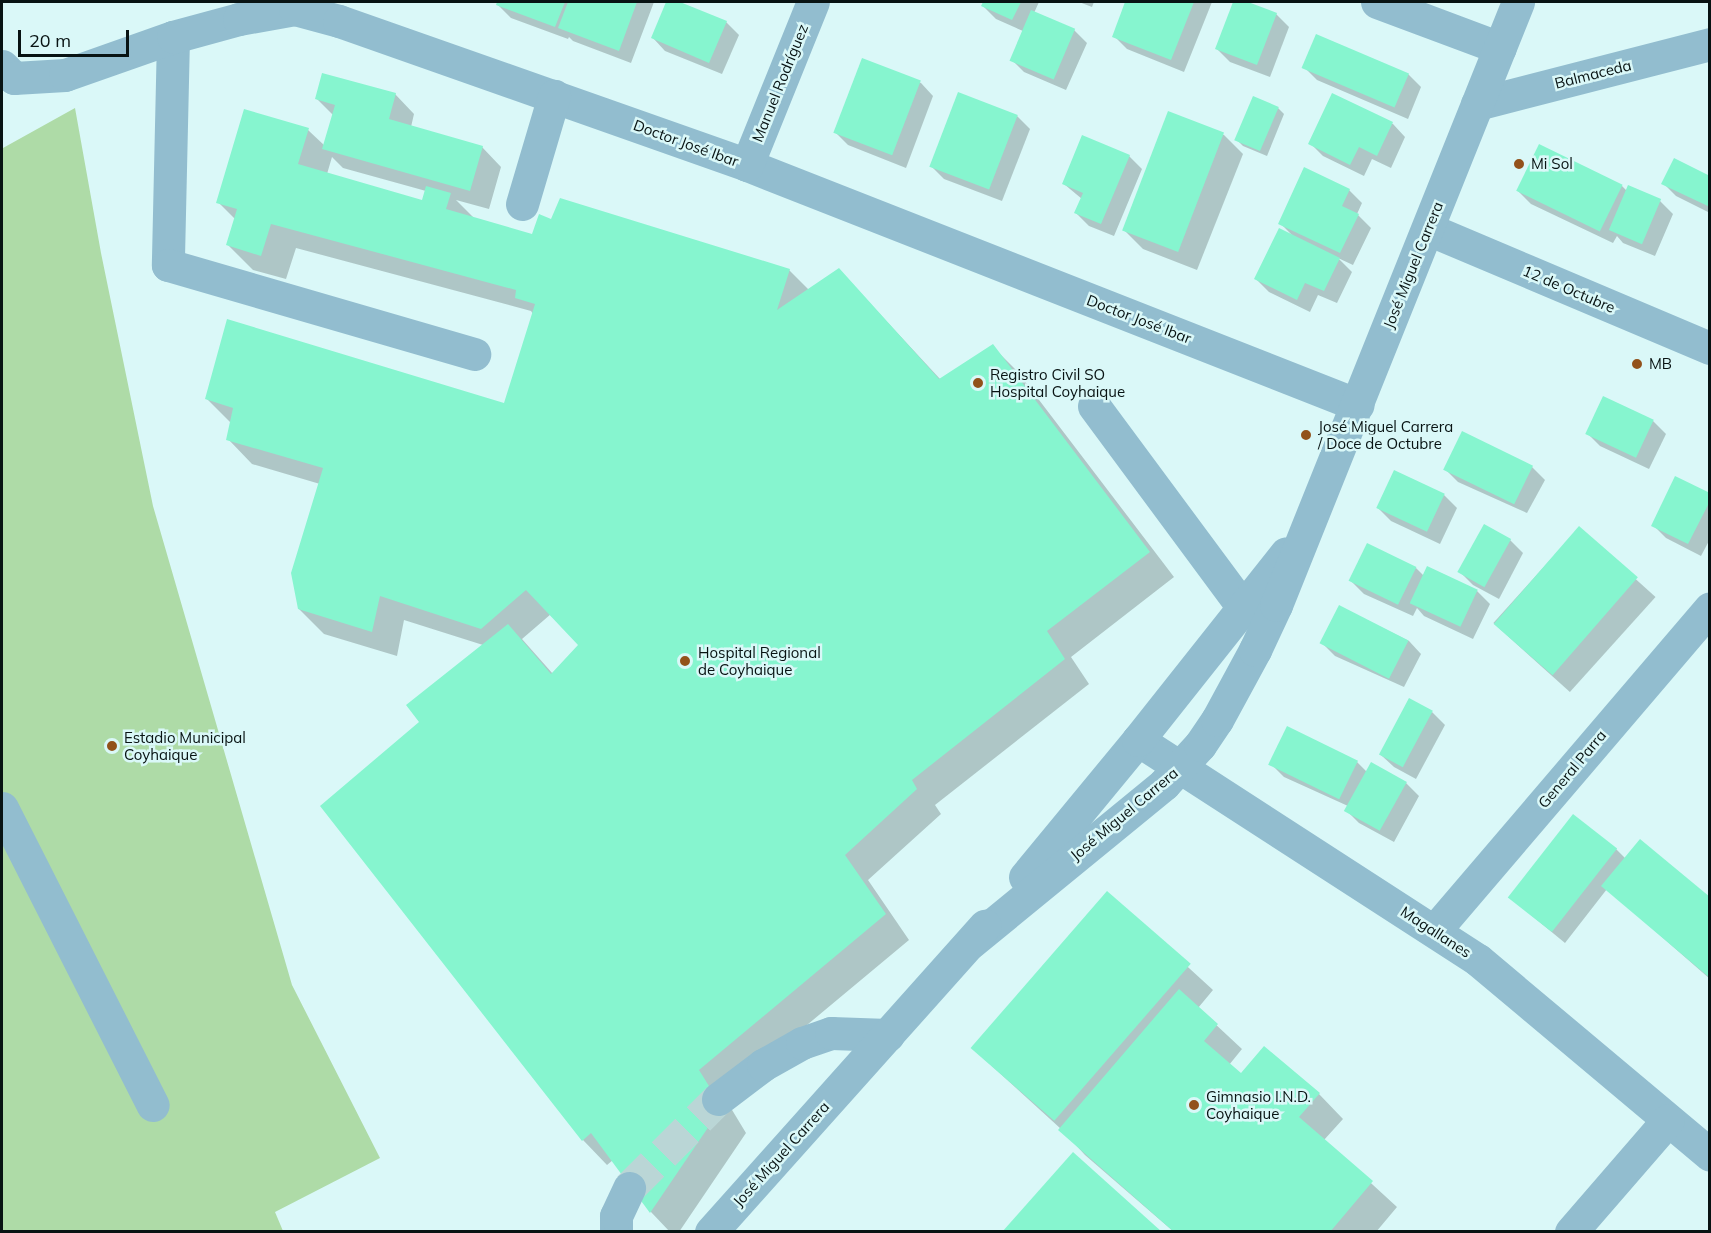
<!DOCTYPE html>
<meta charset="utf-8">
<style>
body{margin:0}
#map{position:relative;width:1711px;height:1233px;overflow:hidden;background:#daf8f8;font-family:Mulish,sans-serif}
div>[style]{position:absolute}
.green>*{inset:0;background:#aedba7}
.shadow>*{inset:0;background:#0003;transform-origin:0 0}
.building>*{inset:0;background:#86f5cf;transform-origin:0 0}
.minor-tunnel>*{height:33px;margin-top:-16.5px;transform-origin:0;background:repeating-linear-gradient(90deg,#bad6d6 0 33px,transparent 0 49px)}
.minor>*{height:33px;margin:-16.5px;padding:0 16.5px;transform-origin:16.5px;border-radius:16.5px;background:#92bdcf}
.dots>*{width:16px;height:16px;translate:-50% -50%;box-sizing:border-box;border:3px solid #daf8f8;border-radius:50%}
span{translate:-50% -50%;white-space:nowrap;text-align:center;line-height:1.15;-webkit-text-stroke:5px #daf8f8;paint-order:stroke}
.street-label{font-size:15px;color:#081313}
.poi-label{font-size:15px;color:#081313}
.left{translate:0 -50%;text-align:left}
.frame{position:absolute;inset:0;border:3px solid #081313;pointer-events:none}
.scale{position:absolute;left:18px;top:30px;width:111px;height:27px;box-sizing:border-box;border:3px solid #081313;border-top:0;padding-left:8px;font-size:18px;line-height:21px;white-space:nowrap;color:#081313;-webkit-text-stroke:4px #daf8f8;paint-order:stroke}
</style>
<div id="map">
<div class="green">
<div style="clip-path:polygon(75px 108px,101px 253px,153px 506px,292px 985px,380px 1158px,275px 1212px,283px 1231px,2px 1231px,2px 146px,3px 148px)"></div>
</div>
<div class="shadow">
<div style="clip-path:polygon(499px 2px,654px 2px,631px 63px,573px 41px,569px 37px,568px 39px,511px 18px,498px 5px)"></div>
<div style="clip-path:polygon(668px 2px,676px 2px,726px 22px,739px 35px,722px 74px,665px 51px,653px 38px)"></div>
<div style="clip-path:polygon(985px 2px,1039px 2px,1034px 13px,1074px 30px,1087px 43px,1066px 90px,1024px 72px,1011px 59px,1023px 31px,996px 19px,983px 6px)"></div>
<div style="clip-path:polygon(1079px 2px,1094px 2px,1092px 7px)"></div>
<div style="clip-path:polygon(1127px 2px,1212px 2px,1184px 72px,1127px 49px,1114px 36px)"></div>
<div style="clip-path:polygon(1235px 2px,1244px 2px,1276px 14px,1289px 27px,1270px 77px,1230px 62px,1217px 49px)"></div>
<div style="clip-path:polygon(862px 60px,921px 83px,933px 96px,906px 168px,848px 145px,835px 132px)"></div>
<div style="clip-path:polygon(1304px 67px,1408px 74px,1421px 87px,1408px 119px,1317px 80px)"></div>
<div style="clip-path:polygon(evenodd,395px 94px,414px 114px,411px 127px,482px 147px,501px 167px,489px 209px,456px 200px,474px 218px,533px 236px,552px 221px,789px 270px,809px 290px,839px 270px,941px 380px,992px 346px,1017px 371px,1174px 577px,1071px 657px,1089px 684px,935px 805px,941px 814px,868px 880px,909px 940px,723px 1095px,746px 1133px,679px 1232px,670px 1232px,651px 1212px,613px 1160px,607px 1165px,583px 1140px,421px 722px,483px 645px,404px 620px,397px 656px,324px 634px,299px 609px,320px 484px,252px 464px,228px 439px,231px 423px,207px 399px,505px 405px,533px 314px,531px 311px,296px 248px,286px 279px,253px 270px,228px 245px,236px 220px,218px 202px,308px 130px,325px 146px,333px 115px,316px 98px,395px 94px,332px 157px,343px 168px,426px 191px,423px 202px,327px 174px,332px 157px,395px 94px,551px 614px,580px 645px,553px 674px,522px 639px,551px 614px)"></div>
<div style="clip-path:polygon(1333px 95px,1393px 124px,1405px 137px,1391px 168px,1372px 159px,1364px 176px,1323px 156px,1310px 143px)"></div>
<div style="clip-path:polygon(1278px 108px,1284px 114px,1267px 156px,1243px 146px,1237px 140px)"></div>
<div style="clip-path:polygon(1169px 113px,1224px 135px,1243px 154px,1197px 270px,1143px 249px,1124px 230px)"></div>
<div style="clip-path:polygon(1017px 116px,1030px 129px,1002px 201px,944px 179px,931px 166px)"></div>
<div style="clip-path:polygon(1129px 156px,1142px 169px,1114px 236px,1089px 226px,1076px 213px,1082px 199px,1064px 184px)"></div>
<div style="clip-path:polygon(1710px 178px,1710px 213px,1676px 196px,1663px 183px)"></div>
<div style="clip-path:polygon(1622px 186px,1627px 191px,1660px 201px,1673px 214px,1655px 256px,1623px 243px,1617px 236px,1613px 243px,1531px 204px,1518px 191px)"></div>
<div style="clip-path:polygon(1349px 190px,1362px 203px,1357px 214px,1371px 228px,1353px 265px,1338px 258px,1352px 272px,1337px 303px,1318px 295px,1310px 312px,1269px 292px,1256px 279px,1293px 236px,1280px 223px)"></div>
<div style="clip-path:polygon(1653px 421px,1666px 434px,1649px 469px,1600px 446px,1587px 433px)"></div>
<div style="clip-path:polygon(1532px 467px,1545px 480px,1527px 513px,1458px 482px,1446px 470px)"></div>
<div style="clip-path:polygon(1710px 494px,1710px 539px,1701px 556px,1666px 538px,1653px 525px)"></div>
<div style="clip-path:polygon(1444px 495px,1457px 508px,1440px 544px,1391px 521px,1378px 508px)"></div>
<div style="left:1579px;top:528px;width:103px;height:128px;rotate:42deg"></div>
<div style="clip-path:polygon(1510px 540px,1523px 553px,1499px 599px,1473px 585px,1460px 572px)"></div>
<div style="clip-path:polygon(1416px 568px,1424px 576px,1477px 591px,1490px 604px,1473px 639px,1424px 616px,1417px 608px,1413px 616px,1364px 594px,1351px 581px)"></div>
<div style="clip-path:polygon(1340px 607px,1409px 641px,1421px 654px,1404px 687px,1335px 656px,1322px 643px)"></div>
<div style="clip-path:polygon(1432px 712px,1445px 725px,1416px 779px,1394px 767px,1381px 755px)"></div>
<div style="clip-path:polygon(1357px 762px,1367px 772px,1406px 783px,1419px 796px,1394px 842px,1359px 823px,1346px 810px,1348px 806px,1284px 777px,1271px 764px)"></div>
<div style="clip-path:polygon(1616px 849px,1626px 859px,1710px 899px,1710px 979px,1607px 889px,1565px 943px,1509px 897px)"></div>
<div style="clip-path:polygon(1107px 893px,1213px 990px,1198px 1008px,1242px 1049px,1229px 1065px,1241px 1075px,1319px 1094px,1343px 1119px,1324px 1140px,1397px 1207px,1376px 1232px,1174px 1232px,1085px 1155px,1061px 1129px,972px 1048px)"></div>
</div>
<div class="building">
<div style="clip-path:polygon(497px 2px,565px 2px,555px 27px,496px 5px)"></div>
<div style="clip-path:polygon(568px 2px,637px 2px,619px 51px,558px 28px)"></div>
<div style="clip-path:polygon(666px 2px,680px 2px,727px 21px,709px 63px,651px 38px)"></div>
<div style="clip-path:polygon(983px 2px,1021px 2px,1012px 20px,981px 6px)"></div>
<div style="clip-path:polygon(1125px 2px,1194px 2px,1171px 60px,1112px 37px)"></div>
<div style="clip-path:polygon(1233px 2px,1248px 2px,1277px 13px,1257px 65px,1215px 49px)"></div>
<div style="left:1031px;top:10px;width:48px;height:55px;rotate:23deg"></div>
<div style="left:1316px;top:34px;width:101px;height:37px;rotate:23deg"></div>
<div style="left:862px;top:58px;width:63px;height:80px;rotate:21deg"></div>
<div style="clip-path:polygon(322px 73px,396px 93px,389px 119px,483px 146px,470px 191px,322px 149px,335px 105px,315px 99px)"></div>
<div style="left:958px;top:92px;width:64px;height:80px;rotate:21deg"></div>
<div style="clip-path:polygon(1332px 93px,1393px 122px,1377px 156px,1359px 147px,1350px 165px,1308px 144px)"></div>
<div style="left:1253px;top:96px;width:28px;height:48px;rotate:23deg"></div>
<div style="clip-path:polygon(244px 109px,309px 128px,298px 164px,422px 200px,426px 186px,451px 193px,446px 209px,532px 234px,539px 214px,551px 219px,560px 198px,790px 269px,777px 310px,839px 268px,939px 379px,993px 344px,1150px 552px,1047px 631px,1065px 659px,912px 780px,917px 789px,845px 855px,886px 914px,699px 1070px,722px 1107px,650px 1213px,591px 1133px,582px 1141px,320px 806px,419px 722px,406px 705px,508px 624px,551px 674px,578px 645px,526px 590px,481px 629px,380px 596px,372px 632px,298px 609px,291px 573px,323px 468px,226px 440px,233px 408px,205px 399px,227px 319px,504px 403px,535px 304px,515px 298px,516px 290px,271px 224px,261px 256px,226px 245px,237px 209px,216px 203px)"></div>
<div style="left:1168px;top:111px;width:60px;height:128px;rotate:21deg"></div>
<div style="clip-path:polygon(1082px 135px,1130px 155px,1101px 224px,1074px 213px,1083px 193px,1062px 184px)"></div>
<div style="left:1539px;top:144px;width:93px;height:52px;rotate:26deg"></div>
<div style="clip-path:polygon(1674px 158px,1710px 176px,1710px 207px,1661px 184px)"></div>
<div style="clip-path:polygon(1304px 167px,1350px 189px,1342px 206px,1359px 214px,1340px 253px,1278px 224px)"></div>
<div style="left:1628px;top:185px;width:36px;height:49px;rotate:23deg"></div>
<div style="clip-path:polygon(1279px 228px,1340px 258px,1324px 291px,1305px 283px,1297px 300px,1254px 279px)"></div>
<div style="left:1603px;top:396px;width:56px;height:42px;rotate:25deg"></div>
<div style="left:1462px;top:431px;width:79px;height:43px;rotate:26deg"></div>
<div style="left:1394px;top:470px;width:56px;height:42px;rotate:25deg"></div>
<div style="clip-path:polygon(1675px 476px,1710px 493px,1710px 501px,1688px 544px,1651px 526px)"></div>
<div style="left:1484px;top:524px;width:31px;height:55px;rotate:29deg"></div>
<div style="left:1579px;top:526px;width:78px;height:130px;rotate:41deg"></div>
<div style="left:1367px;top:543px;width:55px;height:42px;rotate:26deg"></div>
<div style="left:1427px;top:566px;width:56px;height:41px;rotate:25deg"></div>
<div style="left:1339px;top:605px;width:78px;height:43px;rotate:27deg"></div>
<div style="left:1409px;top:698px;width:27px;height:64px;rotate:28deg"></div>
<div style="left:1287px;top:726px;width:79px;height:43px;rotate:26deg"></div>
<div style="left:1371px;top:762px;width:41px;height:56px;rotate:29deg"></div>
<div style="left:1573px;top:814px;width:56px;height:106px;rotate:38deg"></div>
<div style="clip-path:polygon(1640px 839px,1710px 897px,1710px 978px,1601px 886px)"></div>
<div style="left:1107px;top:891px;width:111px;height:208px;rotate:41deg"></div>
<div style="clip-path:polygon(1179px 989px,1218px 1024px,1204px 1041px,1241px 1073px,1264px 1046px,1320px 1093px,1299px 1117px,1373px 1181px,1330px 1232px,1174px 1232px,1058px 1130px)"></div>
<div style="clip-path:polygon(1073px 1152px,1162px 1232px,1002px 1232px)"></div>
</div>
<div class="minor-tunnel">
<div style="left:629px;top:1188px;width:126px;rotate:-45deg"></div>
</div>
<div class="minor">
<div style="left:1377px;top:2px;width:131px;rotate:20.5deg"></div>
<div style="left:173px;top:37px;width:228px;rotate:91.3deg"></div>
<div style="left:168px;top:265px;width:319px;rotate:16.2deg"></div>
<div style="left:2px;top:66px;width:17px;rotate:45deg"></div>
<div style="left:14px;top:78px;width:51px;rotate:-3.4deg"></div>
<div style="left:65px;top:75px;width:114px;rotate:-19.4deg"></div>
<div style="left:173px;top:37px;width:68px;rotate:-15.3deg"></div>
<div style="left:239px;top:19px;width:57px;rotate:-10.1deg"></div>
<div style="left:295px;top:9px;width:46px;rotate:15.3deg"></div>
<div style="left:339px;top:21px;width:433px;rotate:19.4deg"></div>
<div style="left:747px;top:165px;width:656px;rotate:21.44deg"></div>
<div style="left:1477px;top:104px;width:241px;rotate:-14.4deg"></div>
<div style="left:747px;top:165px;width:176px;rotate:-68deg"></div>
<div style="left:522px;top:204px;width:113px;rotate:-73.5deg"></div>
<div style="left:1428px;top:229px;width:306px;rotate:22.9deg"></div>
<div style="left:1094px;top:406px;width:249px;rotate:53.5deg"></div>
<div style="left:1138px;top:740px;width:405px;rotate:32.9deg"></div>
<div style="left:1478px;top:960px;width:303px;rotate:40deg"></div>
<div style="left:2px;top:808px;width:333px;rotate:63.1deg"></div>
<div style="left:1025px;top:877px;width:178px;rotate:-50.5deg"></div>
<div style="left:1138px;top:740px;width:238px;rotate:-51.6deg"></div>
<div style="left:1435px;top:930px;width:423px;rotate:-49.5deg"></div>
<div style="left:970px;top:943px;width:251px;rotate:-39.3deg"></div>
<div style="left:1164px;top:784px;width:53px;rotate:-47.3deg"></div>
<div style="left:1200px;top:745px;width:30px;rotate:-56deg"></div>
<div style="left:1217px;top:720px;width:80px;rotate:-61.5deg"></div>
<div style="left:1255px;top:650px;width:50px;rotate:-65deg"></div>
<div style="left:1276px;top:605px;width:650px;rotate:-68.13deg"></div>
<div style="left:718px;top:1099px;width:56px;rotate:-37.1deg"></div>
<div style="left:763px;top:1065px;width:45px;rotate:-29.4deg"></div>
<div style="left:802px;top:1043px;width:31px;rotate:-19deg"></div>
<div style="left:831px;top:1033px;width:57px;rotate:2deg"></div>
<div style="left:616px;top:1232px;width:16px;rotate:-90deg"></div>
<div style="left:616px;top:1216px;width:31px;rotate:-65deg"></div>
<div style="left:711px;top:1232px;width:411px;rotate:-48.2deg"></div>
<div style="left:1571px;top:1232px;width:148px;rotate:-49.1deg"></div>
</div>
<div class="dots">
<div style="left:1519px;top:164px;background:#92521b"></div>
<div style="left:1637px;top:364px;background:#92521b"></div>
<div style="left:978px;top:383px;background:#92521b"></div>
<div style="left:1306px;top:435px;background:#92521b"></div>
<div style="left:685px;top:661px;background:#92521b"></div>
<div style="left:112px;top:746px;background:#92521b"></div>
<div style="left:1194px;top:1105px;background:#92521b"></div>
</div>
<div class="street-label">
<span style="left:1593px;top:74px;rotate:-14deg">Balmaceda</span>
<span style="left:780px;top:83px;rotate:-68deg">Manuel Rodríguez</span>
<span style="left:686px;top:143px;rotate:20deg">Doctor José Ibar</span>
<span style="left:1413px;top:265px;rotate:-68deg">José Miguel Carrera</span>
<span style="left:1569px;top:289px;rotate:23deg">12 de Octubre</span>
<span style="left:1139px;top:319px;rotate:21deg">Doctor José Ibar</span>
<span style="left:1572px;top:769px;rotate:-50deg">General Parra</span>
<span style="left:1124px;top:814px;rotate:-40deg">José Miguel Carrera</span>
<span style="left:1436px;top:932px;rotate:33deg">Magallanes</span>
<span style="left:781px;top:1154px;rotate:-48deg">José Miguel Carrera</span>
</div>
<div class="poi-label">
<span class="left" style="left:1531px;top:164px">Mi Sol</span>
<span class="left" style="left:1649px;top:364px">MB</span>
<span class="left" style="left:990px;top:383px">Registro Civil SO<br>Hospital Coyhaique</span>
<span class="left" style="left:1318px;top:435px">José Miguel Carrera<br>/ Doce de Octubre</span>
<span class="left" style="left:698px;top:661px">Hospital Regional<br>de Coyhaique</span>
<span class="left" style="left:124px;top:746px">Estadio Municipal<br>Coyhaique</span>
<span class="left" style="left:1206px;top:1105px">Gimnasio I.N.D.<br>Coyhaique</span>
</div>
<div class="frame"></div>
<div class="scale">20 m</div>
</div>
